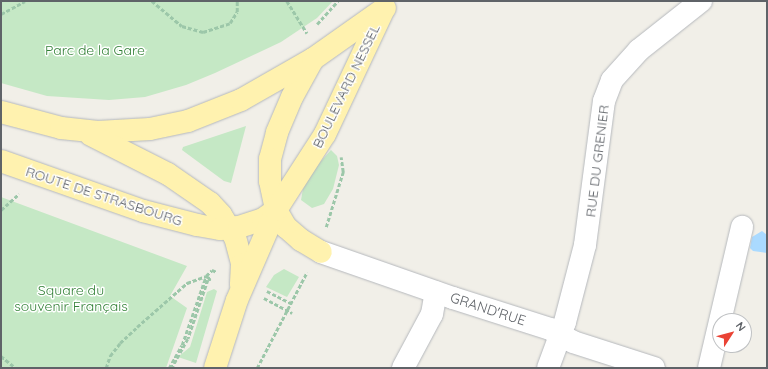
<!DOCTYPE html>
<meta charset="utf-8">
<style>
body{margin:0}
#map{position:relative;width:768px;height:369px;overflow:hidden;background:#f1efe8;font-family:Quicksand,sans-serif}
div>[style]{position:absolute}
.green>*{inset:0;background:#c5e8c5}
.water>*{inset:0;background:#aadaff}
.path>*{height:2.5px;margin-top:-1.25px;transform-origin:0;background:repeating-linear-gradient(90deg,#9cc7a9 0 4px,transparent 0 6px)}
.roads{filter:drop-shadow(0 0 1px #b5b8bc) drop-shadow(0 0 1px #b5b8bc)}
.street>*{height:22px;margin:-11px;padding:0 11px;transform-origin:11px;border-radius:11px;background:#fff}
.primary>*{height:22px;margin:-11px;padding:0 11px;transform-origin:11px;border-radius:11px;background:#fff2af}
span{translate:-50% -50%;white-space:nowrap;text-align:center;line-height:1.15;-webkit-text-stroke:3px #fff;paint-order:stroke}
.park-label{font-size:14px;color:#348238}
.street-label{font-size:14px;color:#5f6368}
.frame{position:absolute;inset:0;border:2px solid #5f6368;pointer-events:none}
.north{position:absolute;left:712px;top:313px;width:40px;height:40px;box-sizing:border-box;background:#fff;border:1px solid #bfc1c3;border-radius:50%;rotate:54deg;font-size:11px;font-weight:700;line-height:16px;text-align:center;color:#5f6368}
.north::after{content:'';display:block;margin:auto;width:14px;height:18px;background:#ea4335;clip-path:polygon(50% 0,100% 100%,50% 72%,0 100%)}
</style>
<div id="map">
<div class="green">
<div style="clip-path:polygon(1px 1px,333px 1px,317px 18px,281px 42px,215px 73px,186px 85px,145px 97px,109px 100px,47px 96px,1px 83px)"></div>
<div style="clip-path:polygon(246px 126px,231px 183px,224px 181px,182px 150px,183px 147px)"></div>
<div style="clip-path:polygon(331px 150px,337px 156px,339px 165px,333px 189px,324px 204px,312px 208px,301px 200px,303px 189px,312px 171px)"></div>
<div style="clip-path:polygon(1px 197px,187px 266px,170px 296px,187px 308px,166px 368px,1px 368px)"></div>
<div style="clip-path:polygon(284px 269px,299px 277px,287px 297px,266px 287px,274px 275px)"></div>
<div style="clip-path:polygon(214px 289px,217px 291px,196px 363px,178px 357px,190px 347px,207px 292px)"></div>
</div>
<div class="water">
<div style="clip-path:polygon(762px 231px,767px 235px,767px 253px,753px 251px,750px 248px,752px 237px)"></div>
</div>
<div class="path">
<div style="left:152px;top:1px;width:39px;rotate:40deg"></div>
<div style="left:182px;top:26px;width:22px;rotate:16deg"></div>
<div style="left:203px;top:32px;width:28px;rotate:-18deg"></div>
<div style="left:230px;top:23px;width:13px;rotate:-58deg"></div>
<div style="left:237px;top:12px;width:11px;rotate:-90deg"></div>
<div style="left:287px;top:1px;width:38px;rotate:58deg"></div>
<div style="left:1px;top:14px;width:27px;rotate:-28deg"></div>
<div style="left:317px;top:24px;width:31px;rotate:-48deg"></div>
<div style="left:1px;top:210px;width:24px;rotate:-42deg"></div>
<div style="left:326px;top:227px;width:58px;rotate:-72.8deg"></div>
<div style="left:343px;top:172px;width:15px;rotate:-98deg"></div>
<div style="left:267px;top:291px;width:27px;rotate:27deg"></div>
<div style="left:264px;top:298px;width:32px;rotate:28deg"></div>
<div style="left:1px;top:356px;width:19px;rotate:39deg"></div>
<div style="left:106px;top:368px;width:13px;rotate:-72deg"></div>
<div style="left:110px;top:356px;width:16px;rotate:-52deg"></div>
<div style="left:120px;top:343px;width:23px;rotate:-43deg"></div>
<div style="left:137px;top:327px;width:67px;rotate:-41.3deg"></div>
<div style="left:187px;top:283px;width:20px;rotate:-20deg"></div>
<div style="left:206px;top:276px;width:6px;rotate:31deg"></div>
<div style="left:211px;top:279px;width:3px;rotate:162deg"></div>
<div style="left:208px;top:280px;width:62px;rotate:108.7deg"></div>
<div style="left:188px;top:339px;width:33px;rotate:119deg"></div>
<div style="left:169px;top:368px;width:26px;rotate:-61deg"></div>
<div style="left:182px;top:345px;width:73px;rotate:-70.8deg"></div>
<div style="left:206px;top:276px;width:8px;rotate:-45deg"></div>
<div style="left:212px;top:270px;width:5px;rotate:22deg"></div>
<div style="left:257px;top:368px;width:108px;rotate:-62.5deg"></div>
</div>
<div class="roads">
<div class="street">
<div style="left:321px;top:252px;width:140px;rotate:19.2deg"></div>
<div style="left:453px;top:298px;width:102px;rotate:17.7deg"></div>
<div style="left:550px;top:329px;width:26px;rotate:29deg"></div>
<div style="left:573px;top:342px;width:85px;rotate:17.8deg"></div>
<div style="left:403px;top:368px;width:61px;rotate:-61.8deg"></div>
<div style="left:432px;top:314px;width:22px;rotate:-80deg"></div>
<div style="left:548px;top:368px;width:49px;rotate:-69.7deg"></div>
<div style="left:565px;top:322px;width:80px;rotate:-75.4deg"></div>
<div style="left:585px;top:245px;width:145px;rotate:-82.5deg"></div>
<div style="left:604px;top:101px;width:22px;rotate:-69deg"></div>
<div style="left:612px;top:80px;width:40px;rotate:-48deg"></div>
<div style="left:639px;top:50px;width:79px;rotate:-38.3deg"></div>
<div style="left:709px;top:368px;width:145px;rotate:-76.8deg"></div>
</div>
<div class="primary">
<div style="left:313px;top:59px;width:43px;rotate:118.9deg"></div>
<div style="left:292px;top:97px;width:39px;rotate:113deg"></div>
<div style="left:277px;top:133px;width:27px;rotate:105deg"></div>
<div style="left:270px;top:159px;width:22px;rotate:90deg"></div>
<div style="left:270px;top:181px;width:30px;rotate:78deg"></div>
<div style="left:276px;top:210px;width:20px;rotate:60deg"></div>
<div style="left:286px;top:227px;width:20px;rotate:41deg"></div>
<div style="left:301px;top:240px;width:23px;rotate:31deg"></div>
<div style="left:1px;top:112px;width:62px;rotate:14.9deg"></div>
<div style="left:61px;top:128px;width:37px;rotate:6deg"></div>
<div style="left:98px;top:132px;width:52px;rotate:-3.3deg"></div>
<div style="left:150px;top:129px;width:39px;rotate:-12deg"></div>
<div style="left:188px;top:121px;width:57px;rotate:-21.6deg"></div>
<div style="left:241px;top:100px;width:83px;rotate:-29.7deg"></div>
<div style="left:313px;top:59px;width:88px;rotate:-35.3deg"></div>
<div style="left:91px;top:135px;width:86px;rotate:26.9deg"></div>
<div style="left:168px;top:174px;width:51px;rotate:34.6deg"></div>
<div style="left:210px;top:203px;width:16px;rotate:47deg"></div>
<div style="left:221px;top:215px;width:26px;rotate:58deg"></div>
<div style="left:235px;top:237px;width:28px;rotate:75deg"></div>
<div style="left:242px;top:264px;width:20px;rotate:93deg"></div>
<div style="left:1px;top:161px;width:151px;rotate:19.4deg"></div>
<div style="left:143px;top:211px;width:56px;rotate:14.5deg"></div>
<div style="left:197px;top:225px;width:23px;rotate:10deg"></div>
<div style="left:220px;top:229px;width:19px;rotate:-6deg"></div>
<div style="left:239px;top:227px;width:25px;rotate:-18deg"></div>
<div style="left:263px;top:219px;width:16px;rotate:-35deg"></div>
<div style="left:215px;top:368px;width:71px;rotate:-72.1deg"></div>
<div style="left:237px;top:300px;width:98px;rotate:-66.6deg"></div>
<div style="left:276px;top:210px;width:90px;rotate:-57.2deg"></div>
<div style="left:325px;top:134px;width:136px;rotate:-64.8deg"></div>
</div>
</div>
<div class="park-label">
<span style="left:95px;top:50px">Parc de la Gare</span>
<span style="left:71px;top:298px">Square du<br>souvenir Français</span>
</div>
<div class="street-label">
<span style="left:346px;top:86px;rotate:-64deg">BOULEVARD NESSEL</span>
<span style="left:597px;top:161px;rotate:-83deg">RUE DU GRENIER</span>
<span style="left:104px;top:196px;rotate:18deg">ROUTE DE STRASBOURG</span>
<span style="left:488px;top:309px;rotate:18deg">GRAND'RUE</span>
</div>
<div class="frame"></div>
<div class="north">N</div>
</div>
